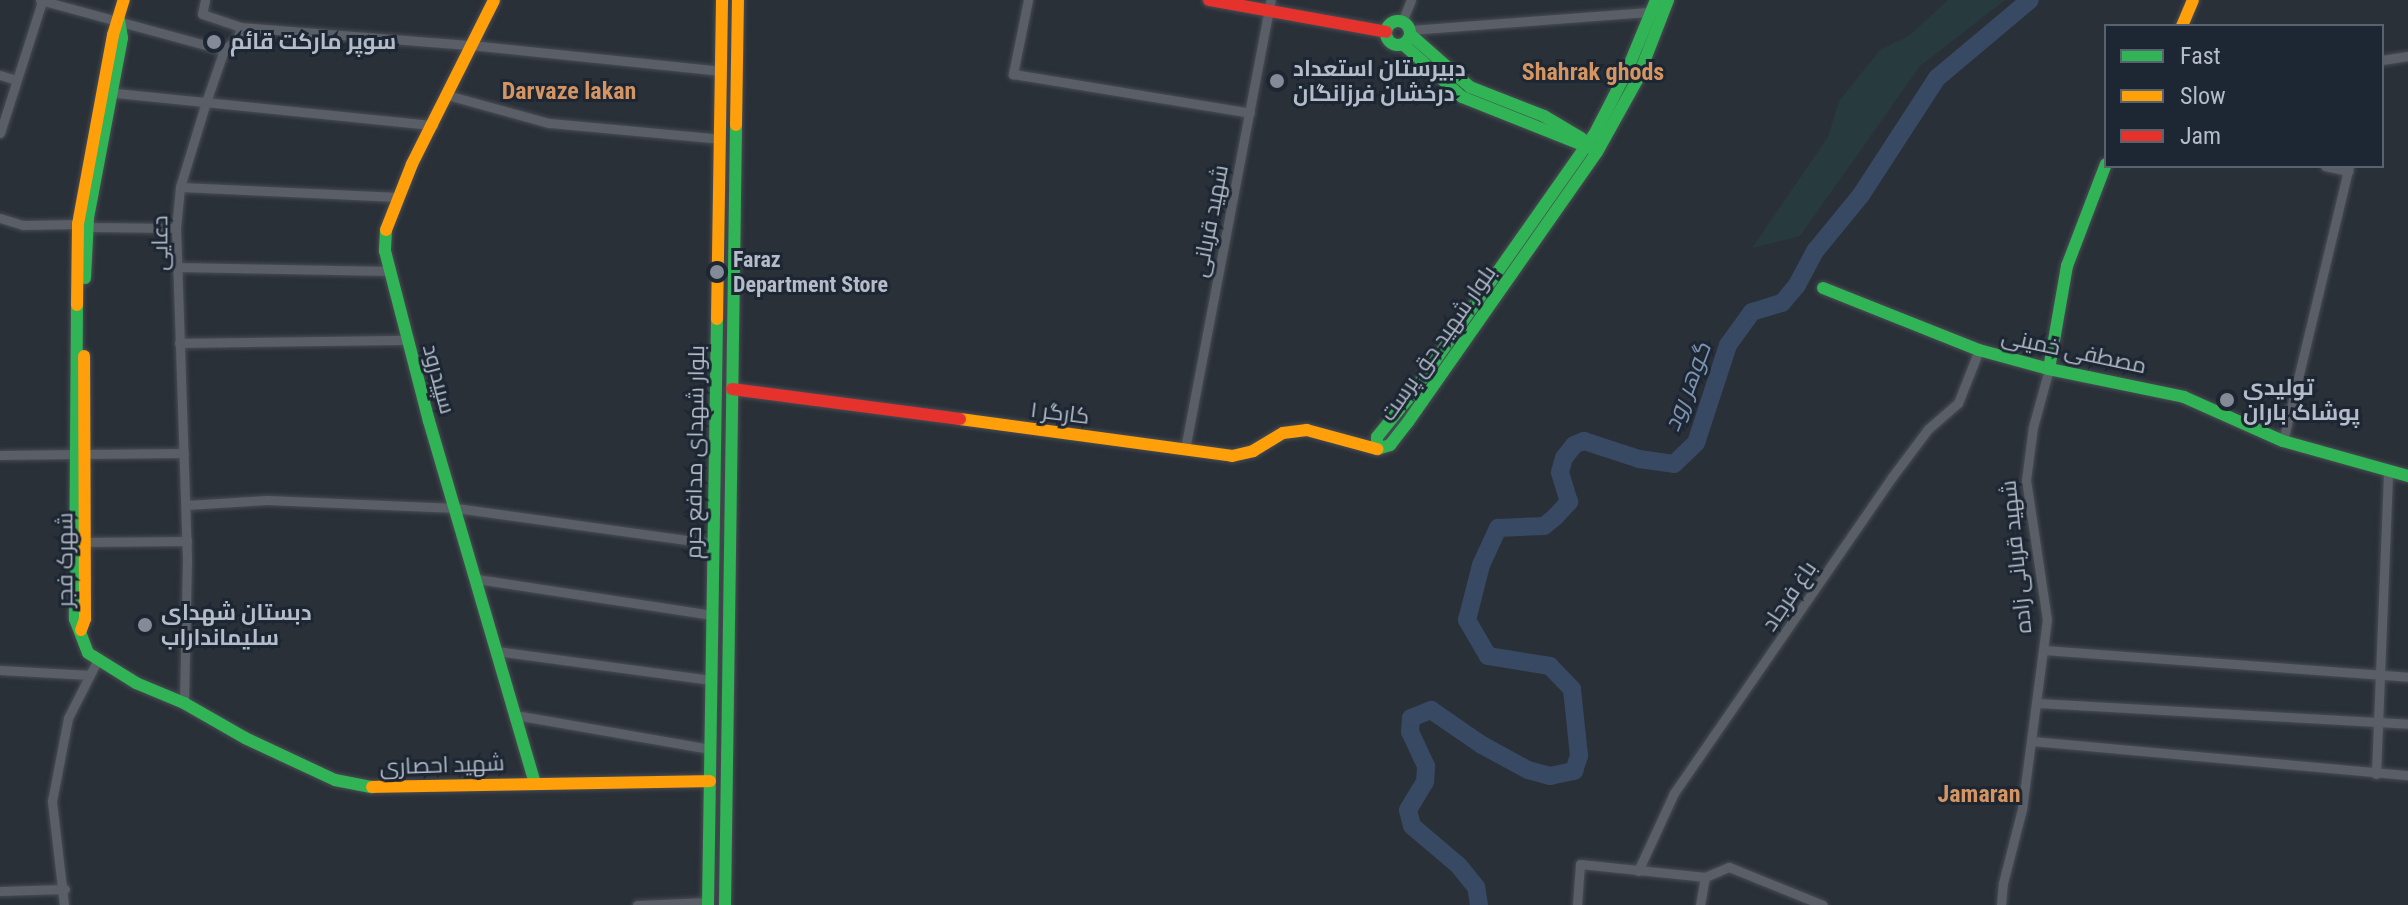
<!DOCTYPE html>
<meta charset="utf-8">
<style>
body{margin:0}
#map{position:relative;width:2408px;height:905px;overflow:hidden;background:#2a3038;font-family:"Roboto Condensed",Cairo,sans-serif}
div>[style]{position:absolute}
.green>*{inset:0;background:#273a3e}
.river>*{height:18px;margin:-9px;padding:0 9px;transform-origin:9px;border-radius:9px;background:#384963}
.roads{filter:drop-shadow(0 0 2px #484c53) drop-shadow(0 0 2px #484c53)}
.street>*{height:9px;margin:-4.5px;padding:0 4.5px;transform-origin:4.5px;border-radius:4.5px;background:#5a5e66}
.fast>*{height:12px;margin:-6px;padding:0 6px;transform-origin:6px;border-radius:6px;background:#30b455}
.fast>.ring{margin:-6px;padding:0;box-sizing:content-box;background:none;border:12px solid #30b455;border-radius:50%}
.slow>*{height:12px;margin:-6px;padding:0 6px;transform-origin:6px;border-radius:6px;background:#ff9f0a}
.jam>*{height:12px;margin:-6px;padding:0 6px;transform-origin:6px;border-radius:6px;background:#e5322d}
.dots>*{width:22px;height:22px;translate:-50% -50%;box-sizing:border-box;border:4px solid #1d2633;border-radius:50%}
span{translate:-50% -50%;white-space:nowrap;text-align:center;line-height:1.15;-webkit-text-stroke:6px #1d2633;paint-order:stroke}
.poi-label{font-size:22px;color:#b4bcc9;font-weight:700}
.left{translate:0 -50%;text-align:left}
.street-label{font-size:22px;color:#b4bcc9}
.neighbourhood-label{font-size:24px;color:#d59563;font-weight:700}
.water-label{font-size:24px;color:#7c92b1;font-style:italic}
.legend{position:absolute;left:2104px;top:24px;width:280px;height:144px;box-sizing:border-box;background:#1d2633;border:2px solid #59626f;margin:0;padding:10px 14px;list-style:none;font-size:24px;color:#b4bcc9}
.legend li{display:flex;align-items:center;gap:16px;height:40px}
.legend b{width:40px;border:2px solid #59626f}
</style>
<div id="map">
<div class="green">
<div style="clip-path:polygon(1948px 0,2005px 0,1920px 66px,1800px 236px,1752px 248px,1828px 137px,1839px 101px,1880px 50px,1909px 36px)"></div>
</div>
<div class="river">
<div style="left:1479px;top:905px;width:18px;rotate:-99deg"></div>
<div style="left:1476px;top:887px;width:28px;rotate:-129deg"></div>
<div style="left:1458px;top:865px;width:60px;rotate:-139.7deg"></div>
<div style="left:1412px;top:826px;width:16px;rotate:-104deg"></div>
<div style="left:1408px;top:810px;width:33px;rotate:-59deg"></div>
<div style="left:1425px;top:782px;width:16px;rotate:-86deg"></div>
<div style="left:1426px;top:766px;width:38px;rotate:-115deg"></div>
<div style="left:1410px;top:732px;width:14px;rotate:-86deg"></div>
<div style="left:1411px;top:718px;width:22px;rotate:-22deg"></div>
<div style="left:1431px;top:710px;width:62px;rotate:34.5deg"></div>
<div style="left:1482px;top:745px;width:52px;rotate:28.5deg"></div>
<div style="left:1528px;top:770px;width:23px;rotate:15deg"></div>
<div style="left:1550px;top:776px;width:25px;rotate:-12deg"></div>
<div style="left:1574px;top:771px;width:16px;rotate:-72deg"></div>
<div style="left:1579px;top:756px;width:67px;rotate:-96deg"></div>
<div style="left:1572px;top:689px;width:32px;rotate:-134deg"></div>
<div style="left:1550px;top:666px;width:63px;rotate:-170.8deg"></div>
<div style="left:1488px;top:656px;width:42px;rotate:-120.3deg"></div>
<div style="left:1467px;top:620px;width:57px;rotate:-75.7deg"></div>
<div style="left:1481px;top:565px;width:41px;rotate:-65.3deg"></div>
<div style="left:1498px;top:528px;width:46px;rotate:-2.5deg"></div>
<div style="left:1544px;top:526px;width:14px;rotate:-39deg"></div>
<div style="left:1555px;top:517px;width:21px;rotate:-47deg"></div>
<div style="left:1569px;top:502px;width:31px;rotate:-107deg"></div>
<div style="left:1560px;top:472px;width:15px;rotate:-74deg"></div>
<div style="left:1564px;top:458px;width:16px;rotate:-52deg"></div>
<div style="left:1574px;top:445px;width:11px;rotate:-22deg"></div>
<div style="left:1584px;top:441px;width:58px;rotate:18.1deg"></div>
<div style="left:1639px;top:459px;width:35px;rotate:8deg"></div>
<div style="left:1674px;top:464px;width:30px;rotate:-44deg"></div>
<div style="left:1696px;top:443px;width:103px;rotate:-71.9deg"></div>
<div style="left:1728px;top:345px;width:41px;rotate:-54deg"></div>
<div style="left:1752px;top:312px;width:31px;rotate:-17deg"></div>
<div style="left:1782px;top:303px;width:23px;rotate:-50deg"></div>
<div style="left:1797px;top:285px;width:40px;rotate:-62deg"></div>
<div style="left:1816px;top:250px;width:71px;rotate:-50.7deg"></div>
<div style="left:1861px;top:195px;width:140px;rotate:-57deg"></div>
<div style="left:1937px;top:78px;width:121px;rotate:-40deg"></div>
</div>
<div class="roads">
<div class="street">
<div style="left:40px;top:0;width:191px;rotate:15.2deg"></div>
<div style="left:205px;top:0;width:14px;rotate:102deg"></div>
<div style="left:202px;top:14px;width:41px;rotate:18.4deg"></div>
<div style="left:1028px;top:0;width:76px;rotate:101.5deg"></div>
<div style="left:1013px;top:74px;width:240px;rotate:9.3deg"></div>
<div style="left:1402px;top:22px;width:24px;rotate:-68deg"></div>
<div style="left:1410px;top:30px;width:242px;rotate:-4.3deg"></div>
<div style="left:2382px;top:60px;width:26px;rotate:-9deg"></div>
<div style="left:0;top:75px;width:17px;rotate:17deg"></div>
<div style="left:106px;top:92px;width:329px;rotate:5.8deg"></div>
<div style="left:447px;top:95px;width:106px;rotate:15.4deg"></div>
<div style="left:549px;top:123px;width:172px;rotate:5.3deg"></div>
<div style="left:0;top:133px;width:139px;rotate:-72.3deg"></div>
<div style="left:2325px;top:166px;width:24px;rotate:12deg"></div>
<div style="left:180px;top:187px;width:219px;rotate:2.6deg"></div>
<div style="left:0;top:218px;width:24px;rotate:17deg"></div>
<div style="left:23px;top:225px;width:55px;rotate:-1deg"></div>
<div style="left:87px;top:227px;width:89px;rotate:0.6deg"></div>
<div style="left:177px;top:267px;width:212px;rotate:1.1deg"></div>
<div style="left:179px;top:343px;width:229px;rotate:-0.8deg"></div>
<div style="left:2283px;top:441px;width:283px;rotate:-76.5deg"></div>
<div style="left:1185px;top:449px;width:457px;rotate:-79.2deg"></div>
<div style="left:84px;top:454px;width:100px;rotate:-0.6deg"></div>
<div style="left:0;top:455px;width:75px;rotate:-0.8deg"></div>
<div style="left:186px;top:505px;width:81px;rotate:-3.5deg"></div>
<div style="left:267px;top:500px;width:189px;rotate:2.4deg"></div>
<div style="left:456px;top:508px;width:260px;rotate:7.9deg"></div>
<div style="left:86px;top:542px;width:101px;rotate:-0.6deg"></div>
<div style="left:477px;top:579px;width:238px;rotate:8.7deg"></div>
<div style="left:2044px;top:650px;width:365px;rotate:4.2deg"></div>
<div style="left:496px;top:651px;width:217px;rotate:7.7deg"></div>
<div style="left:0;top:670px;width:90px;rotate:3.2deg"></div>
<div style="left:184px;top:703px;width:145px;rotate:-88.8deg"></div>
<div style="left:187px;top:558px;width:330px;rotate:-91.9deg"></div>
<div style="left:176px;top:228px;width:41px;rotate:-84.4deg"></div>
<div style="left:180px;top:187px;width:89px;rotate:-73deg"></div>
<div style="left:206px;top:102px;width:55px;rotate:-70.9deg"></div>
<div style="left:224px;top:50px;width:18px;rotate:-41deg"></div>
<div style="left:238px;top:38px;width:11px;rotate:-75deg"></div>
<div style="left:241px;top:27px;width:230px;rotate:4.5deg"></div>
<div style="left:470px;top:45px;width:251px;rotate:5.9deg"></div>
<div style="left:2038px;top:703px;width:371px;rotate:3.2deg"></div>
<div style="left:515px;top:715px;width:198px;rotate:9.9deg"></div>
<div style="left:2032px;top:741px;width:378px;rotate:5.2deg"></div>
<div style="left:2376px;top:774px;width:302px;rotate:-87.7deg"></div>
<div style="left:1638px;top:871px;width:86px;rotate:-65.2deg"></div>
<div style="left:1674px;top:793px;width:384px;rotate:-55.4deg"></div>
<div style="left:1892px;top:477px;width:60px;rotate:-53.1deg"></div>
<div style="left:1928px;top:429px;width:40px;rotate:-41deg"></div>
<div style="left:1958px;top:403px;width:57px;rotate:-68.4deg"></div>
<div style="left:0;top:891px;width:65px;rotate:-1.8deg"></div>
<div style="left:64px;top:905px;width:105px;rotate:-96.6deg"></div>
<div style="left:52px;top:801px;width:85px;rotate:-79.1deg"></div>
<div style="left:68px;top:718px;width:64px;rotate:-63deg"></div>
<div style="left:637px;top:905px;width:71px;rotate:-2.4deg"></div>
<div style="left:1577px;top:905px;width:41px;rotate:-85.8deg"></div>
<div style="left:1580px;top:864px;width:126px;rotate:5.9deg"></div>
<div style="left:1705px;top:877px;width:26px;rotate:-23deg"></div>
<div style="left:1729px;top:867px;width:101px;rotate:22deg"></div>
<div style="left:1700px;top:905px;width:28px;rotate:-80deg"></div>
<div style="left:2001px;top:905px;width:22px;rotate:-85deg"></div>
<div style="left:2003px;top:883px;width:76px;rotate:-75.6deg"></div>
<div style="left:2022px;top:809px;width:191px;rotate:-82.5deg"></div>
<div style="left:2047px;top:620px;width:142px;rotate:-98.5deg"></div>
<div style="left:2026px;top:480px;width:53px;rotate:-82.5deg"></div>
<div style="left:2033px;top:427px;width:60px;rotate:-74.6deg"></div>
</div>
<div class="fast">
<div class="ring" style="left:1386px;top:21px;width:12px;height:12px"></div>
<div style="left:1411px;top:35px;width:79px;rotate:41.4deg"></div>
<div style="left:1470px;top:87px;width:79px;rotate:21.4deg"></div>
<div style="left:1544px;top:116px;width:43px;rotate:30.7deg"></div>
<div style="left:1581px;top:138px;width:9px;rotate:58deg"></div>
<div style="left:1404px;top:45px;width:78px;rotate:41.9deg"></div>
<div style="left:1462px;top:97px;width:138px;rotate:21.7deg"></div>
<div style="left:386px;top:230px;width:21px;rotate:93deg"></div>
<div style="left:385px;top:251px;width:176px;rotate:75.5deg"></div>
<div style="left:429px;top:421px;width:375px;rotate:73.7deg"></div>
<div style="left:85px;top:278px;width:60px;rotate:-87.1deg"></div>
<div style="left:88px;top:218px;width:183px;rotate:-79.3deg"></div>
<div style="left:122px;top:38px;width:18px;rotate:-99deg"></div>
<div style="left:1823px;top:288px;width:168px;rotate:21.7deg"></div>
<div style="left:1979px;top:350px;width:73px;rotate:15.2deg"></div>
<div style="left:2049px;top:369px;width:138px;rotate:11.7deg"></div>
<div style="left:2184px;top:397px;width:108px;rotate:24deg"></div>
<div style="left:2283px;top:441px;width:130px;rotate:15.6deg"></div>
<div style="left:77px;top:305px;width:314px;rotate:90.4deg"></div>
<div style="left:75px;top:619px;width:36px;rotate:69deg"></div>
<div style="left:88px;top:653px;width:57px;rotate:32deg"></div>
<div style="left:136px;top:683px;width:52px;rotate:22.6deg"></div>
<div style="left:184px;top:703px;width:70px;rotate:29.8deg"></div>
<div style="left:245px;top:738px;width:99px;rotate:25deg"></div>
<div style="left:335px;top:780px;width:38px;rotate:11deg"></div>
<div style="left:2049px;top:369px;width:105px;rotate:-80.1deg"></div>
<div style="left:2067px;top:266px;width:109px;rotate:-69.1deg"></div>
<div style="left:1377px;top:449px;width:14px;rotate:-17deg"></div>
<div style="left:1390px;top:445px;width:29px;rotate:-52deg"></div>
<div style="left:1408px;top:422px;width:330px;rotate:-55deg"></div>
<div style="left:1597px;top:152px;width:82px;rotate:-60.9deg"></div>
<div style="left:1637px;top:80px;width:86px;rotate:-68.8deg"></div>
<div style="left:1377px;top:449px;width:12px;rotate:-90deg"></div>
<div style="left:1377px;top:437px;width:54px;rotate:-51deg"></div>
<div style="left:1411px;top:395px;width:318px;rotate:-54.9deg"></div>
<div style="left:1594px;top:135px;width:70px;rotate:-62.7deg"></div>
<div style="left:1626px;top:73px;width:79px;rotate:-67.7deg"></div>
<div style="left:708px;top:905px;width:586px;rotate:-89.12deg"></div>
<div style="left:725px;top:905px;width:780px;rotate:-89.19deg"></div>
</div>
<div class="slow">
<div style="left:2182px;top:26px;width:28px;rotate:-67deg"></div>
<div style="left:736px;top:125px;width:125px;rotate:-89.1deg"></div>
<div style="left:386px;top:230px;width:71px;rotate:-68.5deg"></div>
<div style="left:412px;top:164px;width:183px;rotate:-63.4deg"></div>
<div style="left:77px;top:305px;width:81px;rotate:-89.3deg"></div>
<div style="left:78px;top:224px;width:192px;rotate:-79.5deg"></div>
<div style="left:113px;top:35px;width:37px;rotate:-73deg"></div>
<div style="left:717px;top:319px;width:319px;rotate:-89.1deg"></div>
<div style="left:960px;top:419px;width:275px;rotate:7.7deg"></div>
<div style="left:1232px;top:456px;width:22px;rotate:-13deg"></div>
<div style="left:1253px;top:451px;width:35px;rotate:-31deg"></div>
<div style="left:1283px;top:433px;width:24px;rotate:-7deg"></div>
<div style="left:1307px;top:430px;width:73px;rotate:15.2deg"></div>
<div style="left:81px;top:630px;width:12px;rotate:-70deg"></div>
<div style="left:85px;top:619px;width:263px;rotate:-90.2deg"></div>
<div style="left:372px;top:787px;width:338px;rotate:-1deg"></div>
</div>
<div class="jam">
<div style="left:1209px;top:0;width:180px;rotate:10.2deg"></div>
<div style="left:732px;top:389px;width:230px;rotate:7.5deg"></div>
</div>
</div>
<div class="dots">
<div style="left:214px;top:42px;background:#848b96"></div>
<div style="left:1277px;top:81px;background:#848b96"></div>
<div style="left:717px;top:272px;background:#848b96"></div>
<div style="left:2227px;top:400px;background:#848b96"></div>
<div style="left:145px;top:625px;background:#848b96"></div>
</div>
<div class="poi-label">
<span class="left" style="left:230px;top:42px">سوپر مارکت قائم</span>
<span class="left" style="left:1293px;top:81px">دبیرستان استعداد<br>درخشان فرزانگان</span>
<span class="left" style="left:733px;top:272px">Faraz<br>Department Store</span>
<span class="left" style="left:2243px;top:400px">تولیدی<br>پوشاک باران</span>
<span class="left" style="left:161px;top:625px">دبستان شهدای<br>سلیمانداراب</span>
</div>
<div class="street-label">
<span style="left:1210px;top:221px;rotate:-79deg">شهید قربانی</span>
<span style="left:160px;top:243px;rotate:-90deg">دعایی</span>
<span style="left:1438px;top:343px;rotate:-55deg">بلوار شهید حق پرست</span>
<span style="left:2074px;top:351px;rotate:12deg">مصطفی خمینی</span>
<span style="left:439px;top:379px;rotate:75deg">سپیدرود</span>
<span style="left:1060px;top:413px;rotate:7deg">کارگر ۱</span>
<span style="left:695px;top:452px;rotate:-89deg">بلوار شهدای مدافع حرم</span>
<span style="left:2016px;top:557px;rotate:-96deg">شهید قربانی زاده</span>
<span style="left:65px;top:560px;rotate:-90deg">شهرک فجر</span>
<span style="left:1789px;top:596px;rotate:-56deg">باغ فرجاد</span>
<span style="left:442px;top:765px;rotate:-2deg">شهید احصاری</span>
</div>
<div class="neighbourhood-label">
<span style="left:1593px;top:73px">Shahrak ghods</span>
<span style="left:569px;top:92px">Darvaze lakan</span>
<span style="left:1979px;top:795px">Jamaran</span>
</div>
<div class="water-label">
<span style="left:1688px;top:387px;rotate:-69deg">گوهر رود</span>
</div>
<ul class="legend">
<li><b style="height:10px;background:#30b455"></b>Fast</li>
<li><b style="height:10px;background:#ff9f0a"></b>Slow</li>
<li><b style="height:10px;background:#e5322d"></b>Jam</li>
</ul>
</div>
